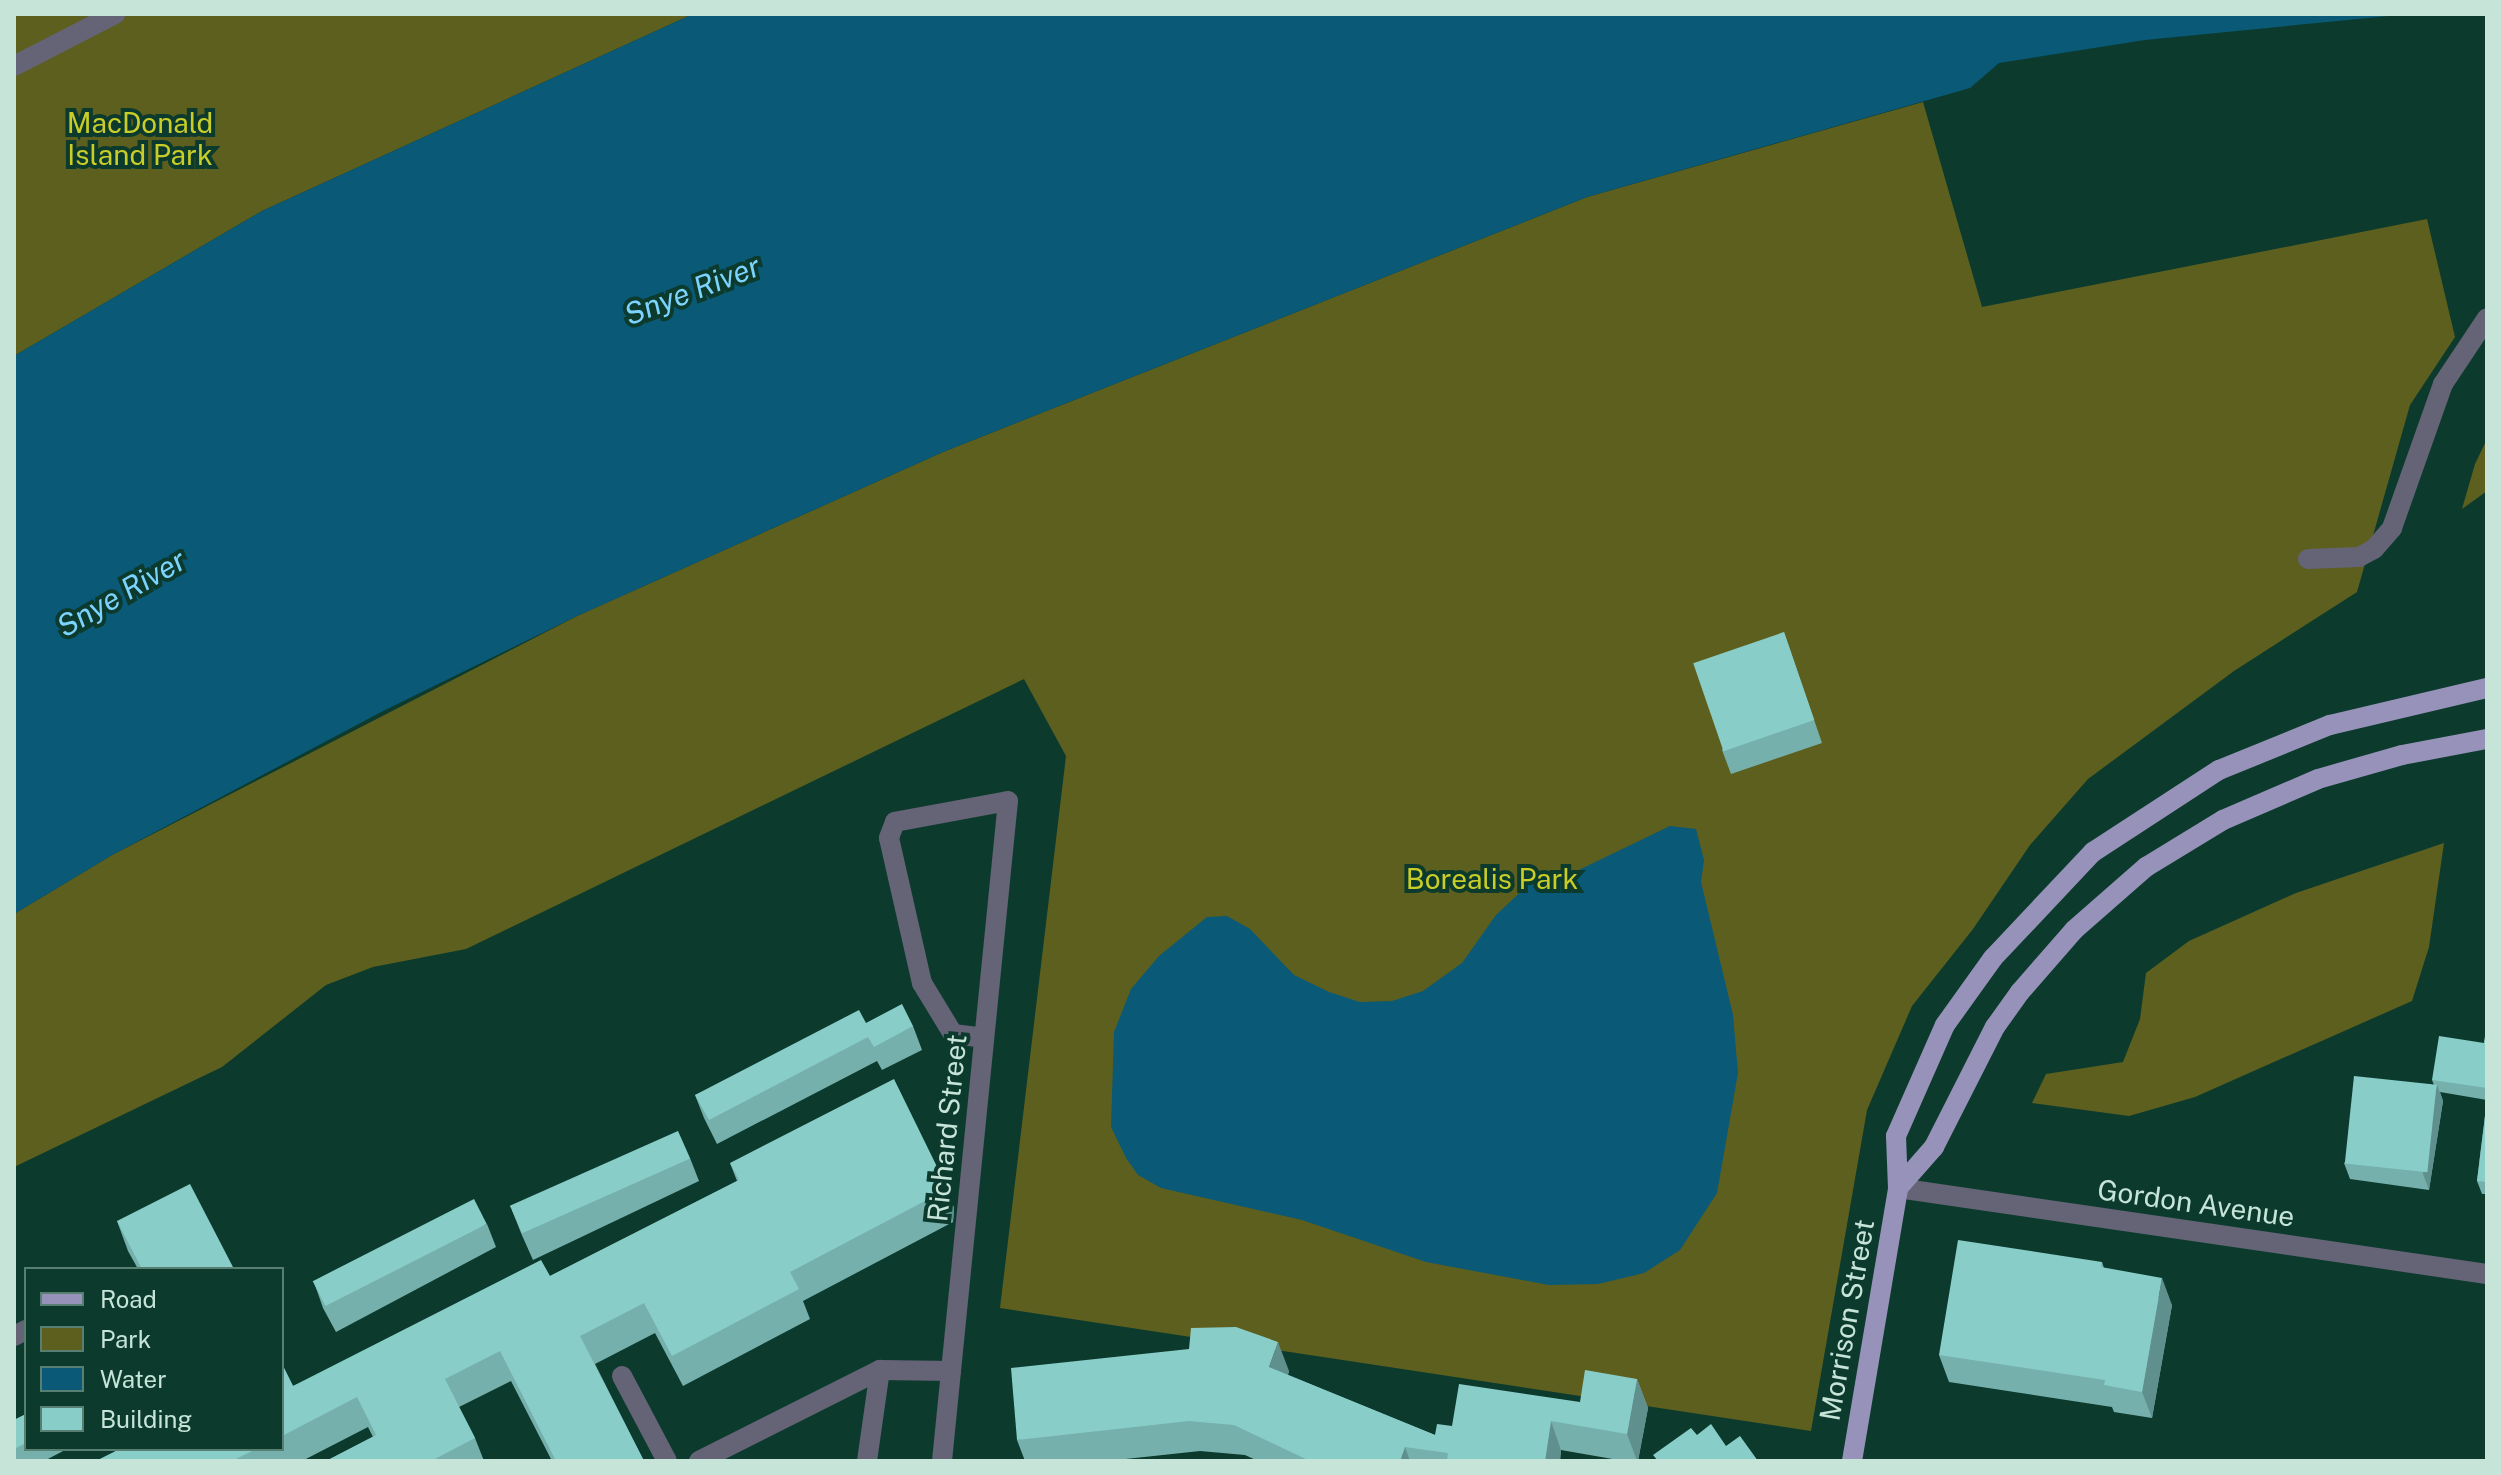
<!DOCTYPE html>
<style>
body{margin:0}
#map{position:relative;width:2501px;height:1475px;overflow:hidden;background:#0c3b2e;font-family:"Public Sans",sans-serif}
div>[style]{position:absolute}
.green>*{inset:0;background:#5d5f1e}
.water>*{inset:0;background:#095977}
.minor>*{height:20px;margin:-10px;padding:0 10px;transform-origin:10px;border-radius:10px;background:#656376}
.major>*{height:20px;margin:-10px;padding:0 10px;transform-origin:10px;border-radius:10px;background:#9792b9}
.wall>*{inset:0;background:#76b0ad}
.shaded-wall>*{inset:0;background:#60908d}
.building>*{inset:0;background:#89cdc9;transform-origin:0 0}
span{translate:-50% -50%;white-space:nowrap;text-align:center;line-height:1.15;-webkit-text-stroke:8px #0c3b2e;paint-order:stroke}
.park-label{font-size:28px;color:#cacd27}
.street-label{font-size:28px;color:#c7e4d9}
.water-label{font-size:30px;color:#7cd3fd;font-style:italic}
.frame{position:absolute;inset:0;border:16px solid #c7e4d9;pointer-events:none}
.legend{position:absolute;left:24px;top:1267px;width:260px;height:184px;box-sizing:border-box;background:#0c3b2e;border:2px solid #577f72;margin:0;padding:10px 14px;list-style:none;font-size:24px;color:#c7e4d9}
.legend li{display:flex;align-items:center;gap:16px;height:40px}
.legend b{width:40px;border:2px solid #577f72}
</style>
<div id="map">
<div class="green">
<div style="clip-path:polygon(14px 14px,693px 14px,262px 211px,14px 356px)"></div>
<div style="clip-path:polygon(1923px 102px,1982px 307px,2427px 219px,2455px 337px,2410px 405px,2357px 592px,2234px 671px,2088px 779px,2030px 845px,1973px 929px,1912px 1006px,1867px 1110px,1811px 1431px,1000px 1308px,1066px 756px,1024px 679px,466px 949px,373px 967px,326px 985px,222px 1067px,14px 1167px,14px 914px,112px 855px,577px 616px,943px 452px,1587px 197px)"></div>
<div style="clip-path:polygon(2487px 439px,2487px 491px,2462px 509px,2475px 464px)"></div>
<div style="clip-path:polygon(2444px 843px,2429px 947px,2412px 1001px,2195px 1097px,2129px 1116px,2032px 1103px,2046px 1074px,2123px 1062px,2140px 1019px,2146px 973px,2189px 941px,2296px 893px)"></div>
</div>
<div class="water">
<div style="clip-path:polygon(693px 14px,2409px 14px,2145px 40px,1999px 63px,1970px 88px,1587px 197px,943px 452px,577px 616px,383px 711px,112px 855px,14px 914px,14px 356px,262px 211px)"></div>
<div style="clip-path:polygon(1670px 826px,1696px 829px,1704px 860px,1701px 882px,1733px 1015px,1738px 1073px,1717px 1193px,1680px 1250px,1644px 1273px,1598px 1284px,1549px 1285px,1426px 1262px,1302px 1220px,1161px 1188px,1138px 1175px,1126px 1158px,1111px 1127px,1114px 1032px,1131px 989px,1159px 956px,1207px 917px,1227px 916px,1250px 929px,1294px 975px,1329px 992px,1360px 1002px,1392px 1001px,1423px 991px,1462px 963px,1496px 915px,1528px 885px,1556px 881px)"></div>
</div>
<div class="minor">
<div style="left:14px;top:66px;width:114px;rotate:-27.2deg"></div>
<div style="left:2308px;top:559px;width:51px;rotate:-2.2deg"></div>
<div style="left:2359px;top:557px;width:17px;rotate:-28deg"></div>
<div style="left:2374px;top:549px;width:28px;rotate:-49deg"></div>
<div style="left:2392px;top:528px;width:153px;rotate:-70.5deg"></div>
<div style="left:2443px;top:384px;width:79px;rotate:-56.3deg"></div>
<div style="left:1898px;top:1188px;width:595px;rotate:8.31deg"></div>
<div style="left:14px;top:1336px;width:13px;rotate:-27deg"></div>
<div style="left:622px;top:1376px;width:96px;rotate:62.1deg"></div>
<div style="left:699px;top:1461px;width:203px;rotate:-26.7deg"></div>
<div style="left:867px;top:1461px;width:92px;rotate:-81.9deg"></div>
<div style="left:880px;top:1370px;width:71px;rotate:0.8deg"></div>
<div style="left:942px;top:1461px;width:663px;rotate:-84.29deg"></div>
<div style="left:1008px;top:801px;width:115px;rotate:169.5deg"></div>
<div style="left:895px;top:822px;width:17px;rotate:111deg"></div>
<div style="left:889px;top:838px;width:149px;rotate:77.2deg"></div>
<div style="left:922px;top:983px;width:60px;rotate:58.7deg"></div>
<div style="left:953px;top:1034px;width:31px;rotate:7deg"></div>
</div>
<div class="major">
<div style="left:1898px;top:1188px;width:55px;rotate:-48.7deg"></div>
<div style="left:1934px;top:1147px;width:135px;rotate:-63.1deg"></div>
<div style="left:1995px;top:1027px;width:43px;rotate:-54.5deg"></div>
<div style="left:2020px;top:992px;width:82px;rotate:-48.9deg"></div>
<div style="left:2074px;top:930px;width:96px;rotate:-41.2deg"></div>
<div style="left:2146px;top:867px;width:90px;rotate:-31.4deg"></div>
<div style="left:2223px;top:820px;width:103px;rotate:-23.3deg"></div>
<div style="left:2318px;top:779px;width:87px;rotate:-15.9deg"></div>
<div style="left:2402px;top:755px;width:86px;rotate:-10.7deg"></div>
<div style="left:1852px;top:1461px;width:277px;rotate:-80.4deg"></div>
<div style="left:1898px;top:1188px;width:52px;rotate:-92.2deg"></div>
<div style="left:1896px;top:1136px;width:121px;rotate:-66.2deg"></div>
<div style="left:1945px;top:1025px;width:82px;rotate:-54.4deg"></div>
<div style="left:1993px;top:958px;width:146px;rotate:-46.7deg"></div>
<div style="left:2093px;top:852px;width:150px;rotate:-33.1deg"></div>
<div style="left:2219px;top:770px;width:120px;rotate:-22.1deg"></div>
<div style="left:2330px;top:725px;width:161px;rotate:-13.3deg"></div>
</div>
<div class="wall">
<div style="clip-path:polygon(1784px 632px,1822px 743px,1731px 774px,1722px 750px)"></div>
<div style="clip-path:polygon(866px 1023px,913px 1026px,922px 1050px,882px 1070px,877px 1061px,717px 1144px,704px 1118px,695px 1095px)"></div>
<div style="clip-path:polygon(2487px 1029px,2487px 1100px,2440px 1092px,2443px 1101px,2429px 1190px,2350px 1179px,2344px 1163px,2434px 1085px,2432px 1080px,2484px 1043px)"></div>
<div style="clip-path:polygon(2487px 1100px,2487px 1194px,2482px 1194px,2477px 1181px)"></div>
<div style="clip-path:polygon(690px 1158px,699px 1181px,533px 1260px,521px 1233px,512px 1210px)"></div>
<div style="clip-path:polygon(730px 1163px,943px 1179px,954px 1208px,953px 1222px,803px 1301px,810px 1319px,683px 1386px,655px 1333px,595px 1364px,644px 1461px,552px 1461px,511px 1381px,459px 1407px,475px 1438px,484px 1461px,326px 1461px,373px 1437px,368px 1427px,302px 1461px,96px 1461px,120px 1449px,282px 1449px,282px 1364px,293px 1386px,550px 1276px,737px 1181px)"></div>
<div style="clip-path:polygon(117px 1221px,234px 1269px,138px 1269px,128px 1251px)"></div>
<div style="clip-path:polygon(487px 1224px,496px 1247px,336px 1332px,323px 1308px,315px 1285px)"></div>
<div style="clip-path:polygon(2102px 1262px,2104px 1268px,2172px 1305px,2152px 1418px,2114px 1412px,2112px 1407px,1949px 1382px,1939px 1355px)"></div>
<div style="clip-path:polygon(1289px 1371px,1288px 1375px,1435px 1435px,1452px 1426px,1580px 1402px,1637px 1379px,1648px 1408px,1638px 1461px,1624px 1461px,1561px 1450px,1560px 1461px,1258px 1461px,1245px 1455px,1200px 1451px,1107px 1461px,1025px 1461px,1017px 1440px)"></div>
<div style="clip-path:polygon(26px 1414px,26px 1449px,67px 1449px,44px 1461px,14px 1461px,14px 1420px)"></div>
</div>
<div class="shaded-wall">
<div style="clip-path:polygon(2437px 1085px,2443px 1101px,2429px 1190px,2423px 1174px)"></div>
<div style="clip-path:polygon(943px 1179px,954px 1208px,953px 1222px,942px 1192px)"></div>
<div style="clip-path:polygon(2162px 1278px,2172px 1305px,2152px 1418px,2142px 1392px)"></div>
<div style="clip-path:polygon(1278px 1342px,1289px 1371px,1280px 1397px,1269px 1367px)"></div>
<div style="clip-path:polygon(1637px 1379px,1648px 1408px,1638px 1461px,1637px 1461px,1627px 1434px)"></div>
<div style="clip-path:polygon(1551px 1421px,1561px 1450px,1560px 1461px,1545px 1461px)"></div>
<div style="clip-path:polygon(1405px 1447px,1410px 1461px,1400px 1461px)"></div>
</div>
<div class="building">
<div style="left:1784px;top:632px;width:93px;height:96px;rotate:71deg"></div>
<div style="clip-path:polygon(902px 1004px,913px 1026px,874px 1047px,868px 1037px,709px 1120px,695px 1095px,859px 1010px,866px 1023px)"></div>
<div style="clip-path:polygon(2486px 1029px,2487px 1088px,2432px 1080px,2439px 1036px,2484px 1043px)"></div>
<div style="left:2354px;top:1076px;width:83px;height:88px;rotate:6deg"></div>
<div style="clip-path:polygon(894px 1079px,943px 1179px,942px 1192px,790px 1272px,799px 1289px,672px 1356px,644px 1303px,580px 1336px,644px 1461px,556px 1461px,500px 1351px,445px 1379px,475px 1438px,431px 1461px,326px 1461px,376px 1435px,357px 1397px,282px 1436px,282px 1364px,293px 1386px,541px 1260px,550px 1276px,739px 1180px,730px 1163px)"></div>
<div style="clip-path:polygon(2487px 1100px,2487px 1182px,2477px 1181px)"></div>
<div style="left:678px;top:1131px;width:30px;height:184px;rotate:66deg"></div>
<div style="clip-path:polygon(190px 1184px,234px 1269px,142px 1269px,117px 1221px)"></div>
<div style="left:474px;top:1199px;width:28px;height:181px;rotate:63deg"></div>
<div style="clip-path:polygon(1958px 1240px,2102px 1262px,2101px 1267px,2162px 1278px,2142px 1392px,2104px 1385px,2105px 1380px,1939px 1355px)"></div>
<div style="clip-path:polygon(1236px 1327px,1278px 1342px,1269px 1367px,1435px 1435px,1437px 1424px,1452px 1426px,1459px 1384px,1580px 1402px,1585px 1370px,1637px 1379px,1627px 1434px,1551px 1421px,1545px 1461px,1447px 1461px,1448px 1453px,1405px 1447px,1400px 1461px,1310px 1461px,1234px 1425px,1189px 1421px,1017px 1440px,1011px 1368px,1189px 1349px,1191px 1328px)"></div>
<div style="clip-path:polygon(26px 1414px,26px 1443px,14px 1449px,14px 1420px)"></div>
<div style="clip-path:polygon(1711px 1424px,1726px 1446px,1740px 1436px,1758px 1461px,1658px 1461px,1653px 1455px,1691px 1428px,1697px 1435px)"></div>
<div style="clip-path:polygon(120px 1449px,256px 1449px,232px 1461px,96px 1461px)"></div>
</div>
<div class="park-label">
<span style="left:140px;top:139px">MacDonald<br>Island Park</span>
<span style="left:1492px;top:879px">Borealis Park</span>
</div>
<div class="street-label">
<span style="left:947px;top:1128px;rotate:-84deg">Richard Street</span>
<span style="left:2196px;top:1203px;rotate:8deg">Gordon Avenue</span>
<span style="left:1847px;top:1320px;rotate:-80deg">Morrison Street</span>
</div>
<div class="water-label">
<span style="left:692px;top:290px;rotate:-21deg">Snye River</span>
<span style="left:121px;top:593px;rotate:-30deg">Snye River</span>
</div>
<div class="frame"></div>
<ul class="legend">
<li><b style="height:10px;background:#9792b9"></b>Road</li>
<li><b style="height:22px;background:#5d5f1e"></b>Park</li>
<li><b style="height:22px;background:#095977"></b>Water</li>
<li><b style="height:22px;background:#89cdc9"></b>Building</li>
</ul>
</div>
